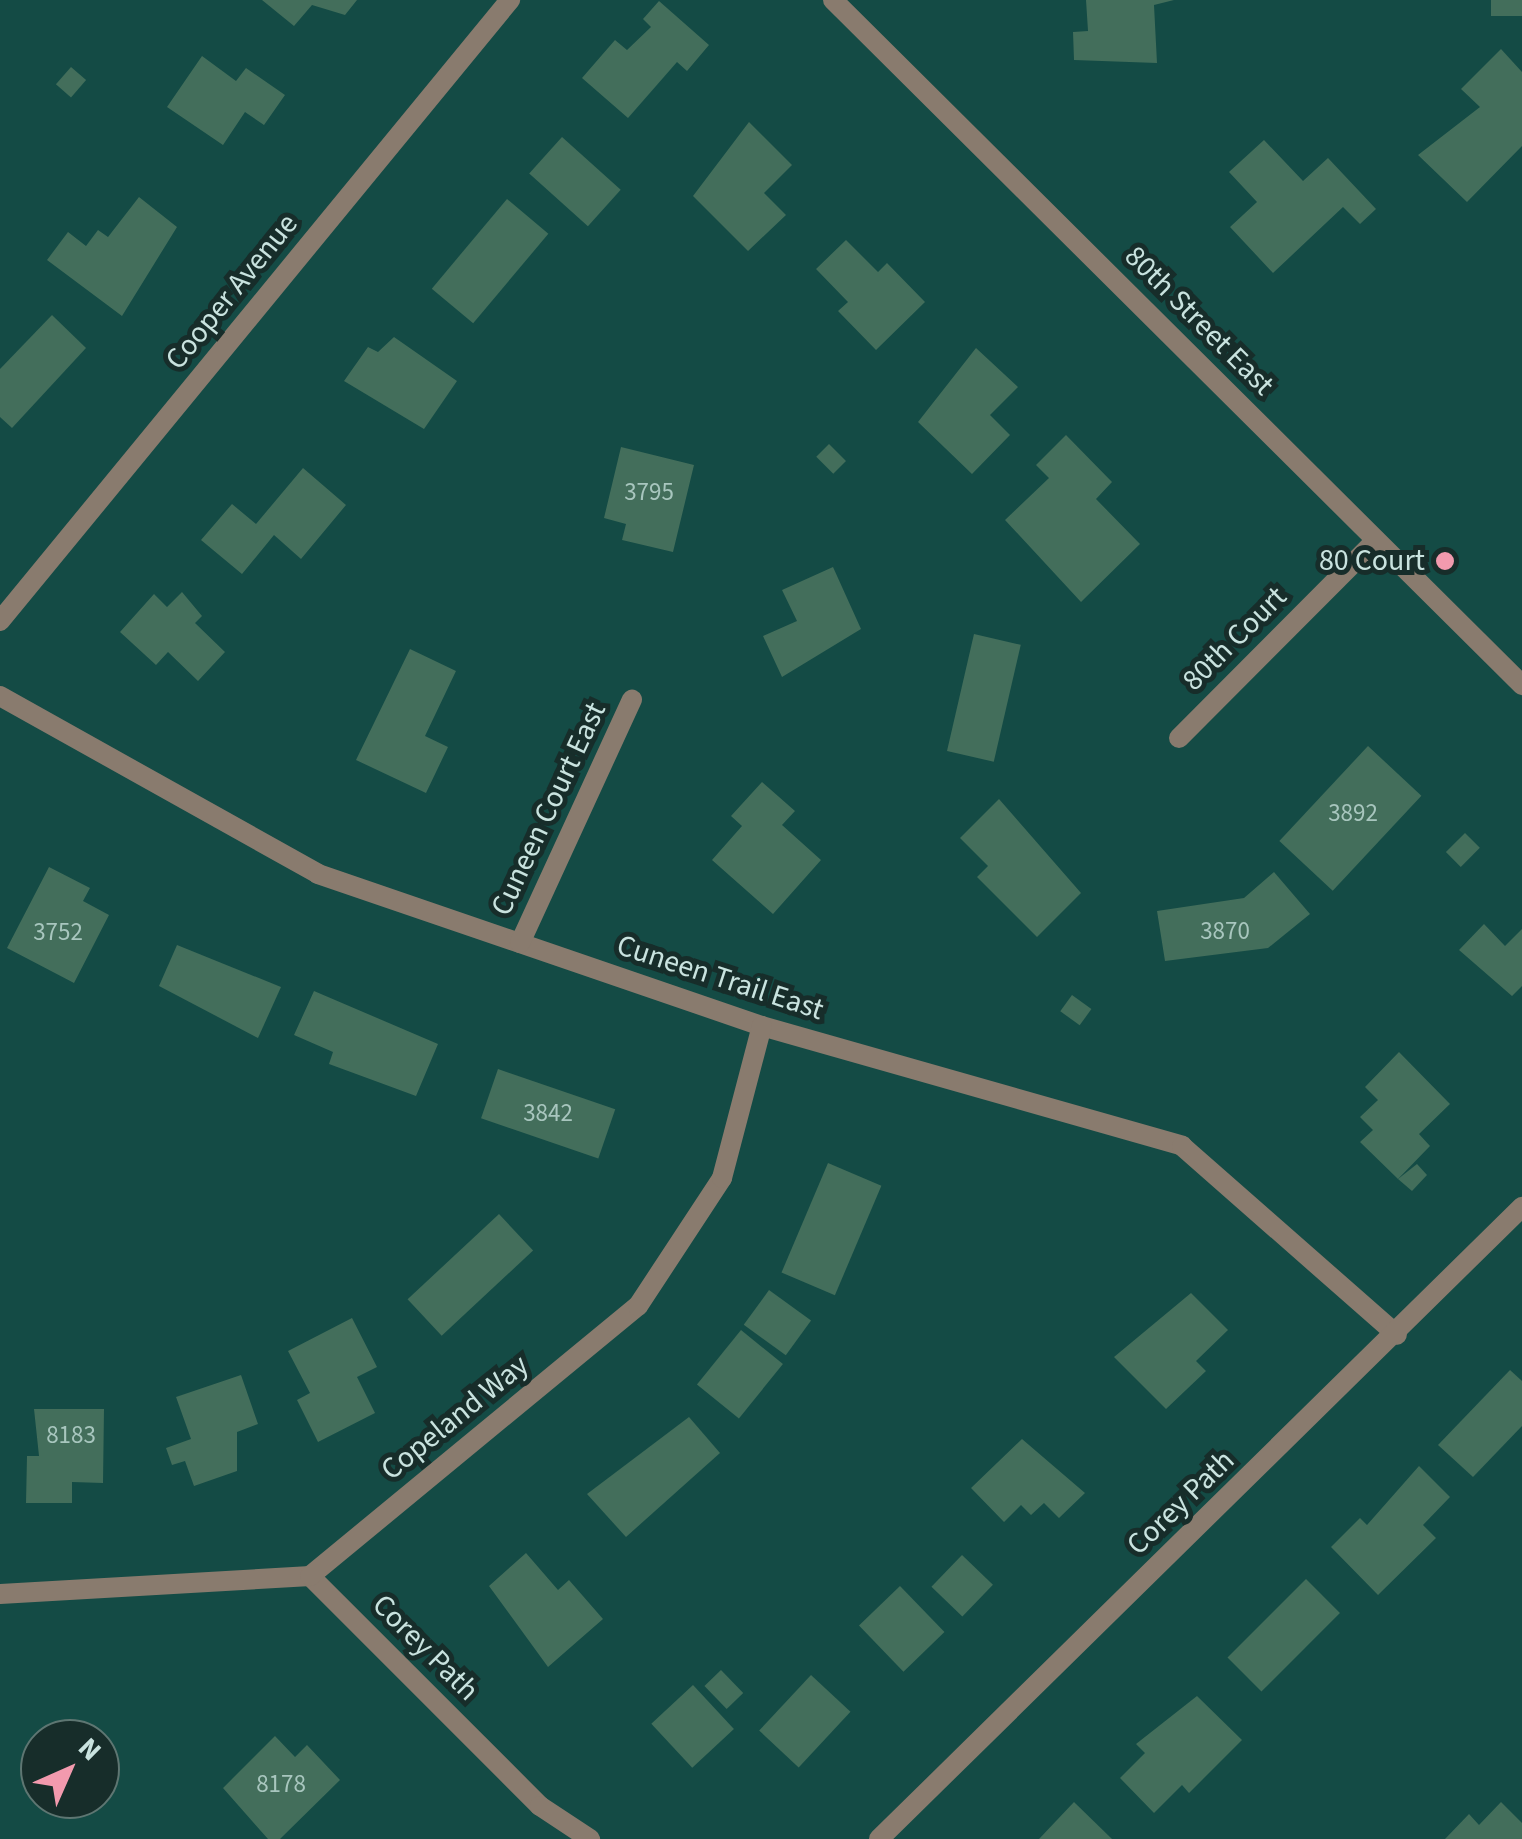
<!DOCTYPE html>
<style>
body{margin:0}
#map{position:relative;width:1522px;height:1839px;overflow:hidden;background:#144b45;font-family:"Source Sans 3",sans-serif}
div>[style]{position:absolute}
.building>*{inset:0;background:#436e5b;transform-origin:0 0}
.minor>*{height:20px;margin:-10px;padding:0 10px;transform-origin:10px;border-radius:10px;background:#897b6e}
.tertiary>*{height:20px;margin:-10px;padding:0 10px;transform-origin:10px;border-radius:10px;background:#897b6e}
.dots>*{width:28px;height:28px;translate:-50% -50%;box-sizing:border-box;border:5px solid #172d2a;border-radius:50%}
span{translate:-50% -50%;white-space:nowrap;text-align:center;line-height:1.15;-webkit-text-stroke:10px #172d2a;paint-order:stroke}
.number-label{font-size:25px;color:#a8c6be}
.number-label span{-webkit-text-stroke-width:0}
.street-label{font-size:30px;color:#c9e3df}
.poi-label{font-size:30px;color:#c9e3df}
.right{translate:-100% -50%;text-align:right}
.north{position:absolute;left:20px;top:1719px;width:100px;height:100px;box-sizing:border-box;background:#172d2a;border:2px solid #5e7672;border-radius:50%;rotate:45deg;font-size:28px;font-weight:700;line-height:40px;text-align:center;color:#c9e3df}
.north::after{content:'';display:block;margin:auto;width:35px;height:45px;background:#f29aae;clip-path:polygon(50% 0,100% 100%,50% 72%,0 100%)}
</style>
<div id="map">
<div class="building">
<div style="clip-path:polygon(262px 0,357px 0,345px 15px,312px 5px,294px 26px)"></div>
<div style="clip-path:polygon(1086px 0,1174px 0,1154px 5px,1157px 63px,1074px 60px,1073px 32px,1088px 31px)"></div>
<div style="left:1491px;top:0;width:31px;height:16px"></div>
<div style="clip-path:polygon(659px 1px,709px 45px,687px 71px,677px 62px,628px 118px,582px 78px,615px 40px,627px 50px,651px 27px,643px 19px)"></div>
<div style="clip-path:polygon(1501px 49px,1522px 72px,1522px 146px,1467px 202px,1418px 155px,1480px 107px,1461px 89px)"></div>
<div style="clip-path:polygon(202px 56px,236px 81px,246px 68px,285px 95px,264px 125px,245px 112px,223px 145px,167px 107px)"></div>
<div style="left:71px;top:67px;width:20px;height:23px;rotate:41deg"></div>
<div style="clip-path:polygon(749px 122px,792px 165px,764px 193px,786px 215px,748px 251px,693px 196px)"></div>
<div style="left:562px;top:137px;width:79px;height:49px;rotate:42deg"></div>
<div style="clip-path:polygon(1264px 140px,1303px 181px,1328px 158px,1376px 209px,1360px 224px,1343px 207px,1273px 273px,1230px 227px,1257px 202px,1229px 172px)"></div>
<div style="clip-path:polygon(139px 197px,177px 227px,122px 316px,47px 260px,68px 232px,86px 246px,98px 230px,108px 237px)"></div>
<div style="left:507px;top:199px;width:54px;height:117px;rotate:40deg"></div>
<div style="clip-path:polygon(846px 240px,878px 272px,887px 263px,925px 302px,876px 350px,838px 311px,848px 302px,816px 269px)"></div>
<div style="clip-path:polygon(52px 315px,86px 348px,12px 428px,0 417px,0 369px)"></div>
<div style="clip-path:polygon(394px 337px,457px 381px,424px 429px,344px 381px,368px 347px,378px 352px)"></div>
<div style="clip-path:polygon(976px 348px,1018px 387px,990px 415px,1010px 435px,972px 474px,918px 422px)"></div>
<div style="clip-path:polygon(1066px 435px,1112px 482px,1096px 499px,1140px 544px,1081px 602px,1005px 520px,1049px 478px,1036px 465px)"></div>
<div style="left:829px;top:444px;width:24px;height:18px;rotate:45deg"></div>
<div style="clip-path:polygon(621px 447px,694px 465px,673px 552px,622px 540px,626px 524px,604px 518px)"></div>
<div style="clip-path:polygon(303px 468px,346px 505px,301px 559px,274px 535px,242px 574px,201px 540px,232px 504px,256px 524px)"></div>
<div style="clip-path:polygon(833px 567px,861px 629px,782px 677px,763px 636px,797px 621px,782px 590px)"></div>
<div style="clip-path:polygon(182px 592px,202px 616px,195px 623px,225px 652px,198px 681px,168px 652px,156px 665px,120px 632px,154px 594px,167px 607px)"></div>
<div style="left:974px;top:634px;width:48px;height:120px;rotate:13deg"></div>
<div style="clip-path:polygon(410px 649px,456px 671px,425px 736px,448px 747px,426px 793px,356px 760px)"></div>
<div style="left:1368px;top:746px;width:73px;height:130px;rotate:43deg"></div>
<div style="clip-path:polygon(762px 782px,795px 811px,782px 825px,821px 860px,773px 914px,712px 860px,742px 826px,731px 816px)"></div>
<div style="clip-path:polygon(999px 799px,1081px 893px,1037px 937px,977px 877px,988px 866px,960px 838px)"></div>
<div style="left:1465px;top:833px;width:21px;height:27px;rotate:45deg"></div>
<div style="clip-path:polygon(49px 867px,90px 888px,83px 901px,109px 915px,74px 983px,7px 948px)"></div>
<div style="clip-path:polygon(1274px 872px,1310px 914px,1268px 948px,1165px 961px,1157px 911px,1244px 898px)"></div>
<div style="clip-path:polygon(1484px 924px,1505px 946px,1522px 929px,1522px 986px,1512px 996px,1459px 950px)"></div>
<div style="clip-path:polygon(177px 945px,281px 987px,258px 1038px,159px 986px)"></div>
<div style="clip-path:polygon(314px 991px,438px 1044px,416px 1096px,329px 1064px,333px 1052px,294px 1035px)"></div>
<div style="left:1072px;top:995px;width:24px;height:20px;rotate:36deg"></div>
<div style="clip-path:polygon(1399px 1052px,1450px 1104px,1419px 1134px,1430px 1146px,1398px 1179px,1360px 1142px,1373px 1130px,1360px 1117px,1378px 1100px,1365px 1087px)"></div>
<div style="left:498px;top:1069px;width:124px;height:52px;rotate:19deg"></div>
<div style="left:828px;top:1163px;width:58px;height:119px;rotate:23deg"></div>
<div style="clip-path:polygon(1417px 1164px,1427px 1175px,1412px 1191px,1398px 1179px)"></div>
<div style="left:499px;top:1214px;width:50px;height:125px;rotate:47deg"></div>
<div style="left:769px;top:1290px;width:52px;height:43px;rotate:36deg"></div>
<div style="clip-path:polygon(1191px 1293px,1228px 1330px,1196px 1361px,1206px 1371px,1166px 1409px,1114px 1357px)"></div>
<div style="clip-path:polygon(352px 1318px,377px 1367px,357px 1377px,375px 1413px,318px 1442px,297px 1400px,310px 1393px,288px 1351px)"></div>
<div style="left:741px;top:1330px;width:54px;height:70px;rotate:39deg"></div>
<div style="clip-path:polygon(1510px 1370px,1522px 1381px,1522px 1426px,1473px 1477px,1438px 1445px)"></div>
<div style="clip-path:polygon(241px 1375px,258px 1424px,237px 1432px,237px 1471px,194px 1486px,185px 1461px,172px 1465px,166px 1448px,191px 1439px,176px 1397px)"></div>
<div style="clip-path:polygon(34px 1409px,104px 1409px,103px 1483px,72px 1482px,72px 1503px,26px 1503px,27px 1456px,39px 1456px)"></div>
<div style="clip-path:polygon(689px 1417px,720px 1453px,626px 1537px,587px 1494px)"></div>
<div style="clip-path:polygon(1022px 1439px,1085px 1493px,1059px 1518px,1044px 1503px,1031px 1515px,1021px 1505px,1004px 1522px,971px 1488px)"></div>
<div style="clip-path:polygon(1419px 1466px,1450px 1497px,1423px 1525px,1436px 1538px,1378px 1595px,1331px 1547px,1360px 1518px,1367px 1525px)"></div>
<div style="clip-path:polygon(526px 1553px,558px 1590px,569px 1580px,603px 1619px,548px 1667px,489px 1586px)"></div>
<div style="left:962px;top:1555px;width:43px;height:44px;rotate:44deg"></div>
<div style="left:1306px;top:1579px;width:48px;height:111px;rotate:45deg"></div>
<div style="left:900px;top:1586px;width:64px;height:57px;rotate:46deg"></div>
<div style="left:721px;top:1670px;width:32px;height:23px;rotate:46deg"></div>
<div style="left:811px;top:1675px;width:54px;height:76px;rotate:43deg"></div>
<div style="left:693px;top:1685px;width:60px;height:57px;rotate:47deg"></div>
<div style="clip-path:polygon(1197px 1696px,1242px 1740px,1189px 1793px,1182px 1785px,1154px 1813px,1120px 1778px,1145px 1753px,1136px 1744px)"></div>
<div style="clip-path:polygon(275px 1736px,295px 1757px,307px 1745px,340px 1780px,280px 1839px,268px 1839px,223px 1788px)"></div>
<div style="clip-path:polygon(1074px 1802px,1112px 1839px,1039px 1839px)"></div>
<div style="clip-path:polygon(1501px 1802px,1522px 1823px,1522px 1839px,1445px 1839px,1469px 1814px,1479px 1825px)"></div>
</div>
<div class="minor">
<div style="left:0;top:621px;width:804px;rotate:-50.61deg"></div>
<div style="left:0;top:696px;width:364px;rotate:29.2deg"></div>
<div style="left:318px;top:874px;width:469px;rotate:18.9deg"></div>
<div style="left:762px;top:1026px;width:437px;rotate:15.9deg"></div>
<div style="left:1182px;top:1146px;width:286px;rotate:41.3deg"></div>
<div style="left:1179px;top:738px;width:279px;rotate:-45.1deg"></div>
<div style="left:520px;top:943px;width:268px;rotate:-65.3deg"></div>
<div style="left:310px;top:1576px;width:325px;rotate:45deg"></div>
<div style="left:540px;top:1806px;width:60px;rotate:33.4deg"></div>
<div style="left:0;top:1594px;width:311px;rotate:-3.3deg"></div>
<div style="left:310px;top:1576px;width:425px;rotate:-39.5deg"></div>
<div style="left:638px;top:1306px;width:153px;rotate:-56.7deg"></div>
<div style="left:722px;top:1178px;width:157px;rotate:-75.3deg"></div>
<div style="left:879px;top:1839px;width:902px;rotate:-44.51deg"></div>
</div>
<div class="tertiary">
<div style="left:833px;top:0;width:972px;rotate:44.83deg"></div>
</div>
<div class="dots">
<div style="left:1445px;top:561px;background:#f29aae"></div>
</div>
<div class="number-label">
<span style="left:649px;top:492px">3795</span>
<span style="left:1353px;top:813px">3892</span>
<span style="left:1225px;top:931px">3870</span>
<span style="left:58px;top:932px">3752</span>
<span style="left:548px;top:1113px">3842</span>
<span style="left:71px;top:1435px">8183</span>
<span style="left:281px;top:1784px">8178</span>
</div>
<div class="street-label">
<span style="left:232px;top:292px;rotate:-51deg">Cooper Avenue</span>
<span style="left:1199px;top:321px;rotate:45deg">80th Street East</span>
<span style="left:1235px;top:639px;rotate:-45deg">80th Court</span>
<span style="left:549px;top:809px;rotate:-65deg">Cuneen Court East</span>
<span style="left:720px;top:978px;rotate:18deg">Cuneen Trail East</span>
<span style="left:455px;top:1418px;rotate:-39deg">Copeland Way</span>
<span style="left:1181px;top:1503px;rotate:-44deg">Corey Path</span>
<span style="left:425px;top:1648px;rotate:45deg">Corey Path</span>
</div>
<div class="poi-label">
<span class="right" style="left:1425px;top:561px">80 Court</span>
</div>
<div class="north">N</div>
</div>
